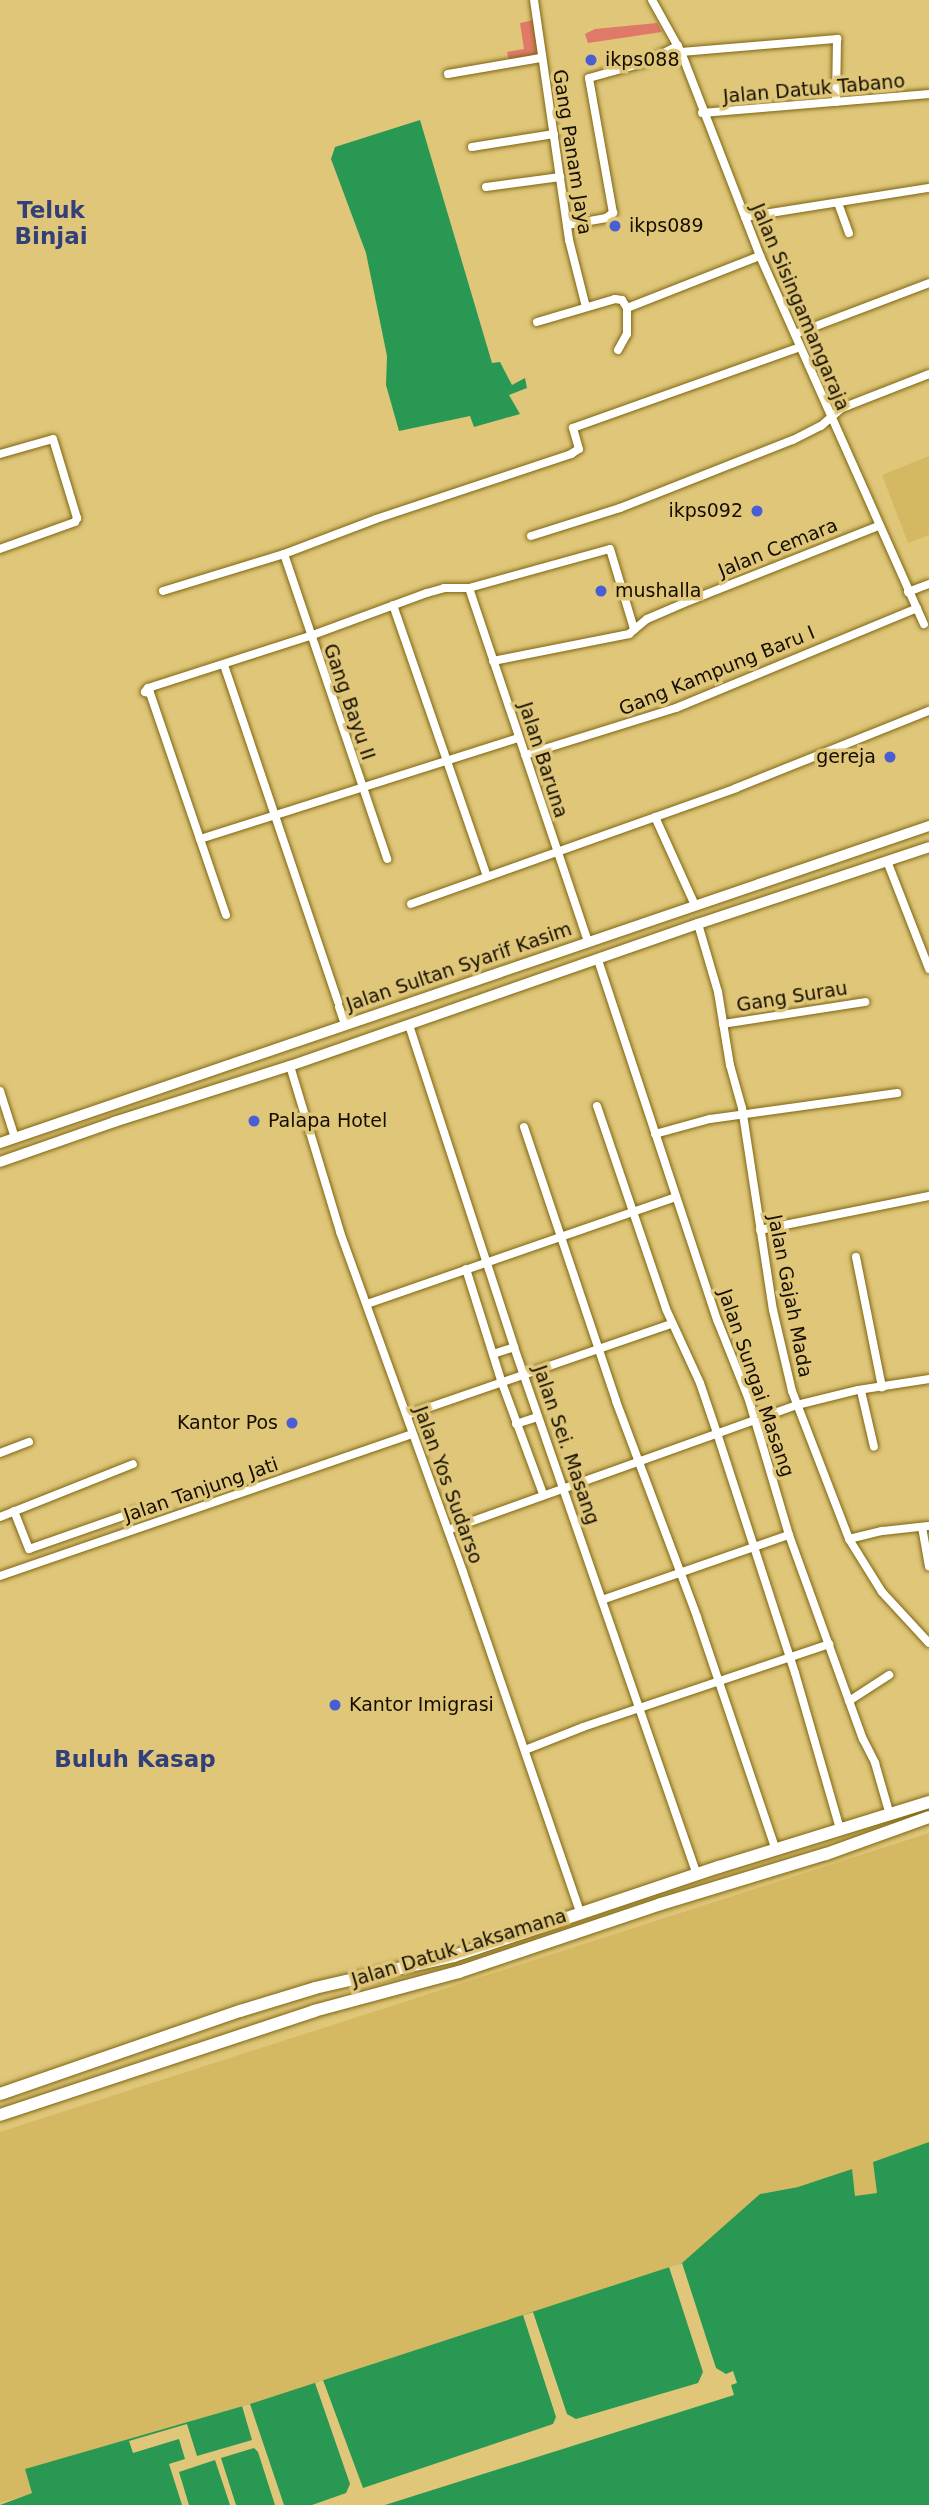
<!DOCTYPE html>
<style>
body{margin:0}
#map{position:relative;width:929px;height:2505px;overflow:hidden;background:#dfc679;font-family:"DejaVu Sans",sans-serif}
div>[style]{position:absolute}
.built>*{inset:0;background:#d5b862}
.green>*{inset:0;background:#e07a68}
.water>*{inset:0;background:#289853}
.pier>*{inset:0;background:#dfc679}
.roads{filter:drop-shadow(0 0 2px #7e6610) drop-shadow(0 0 2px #7e6610)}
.minor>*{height:8px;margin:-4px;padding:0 4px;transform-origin:4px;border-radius:4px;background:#fff}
.tertiary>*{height:10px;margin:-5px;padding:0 5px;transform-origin:5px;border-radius:5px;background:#fff}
.trunk>*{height:12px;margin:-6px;padding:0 6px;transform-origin:6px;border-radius:6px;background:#fff}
.dots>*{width:19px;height:19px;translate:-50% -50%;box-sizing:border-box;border:4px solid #dfc679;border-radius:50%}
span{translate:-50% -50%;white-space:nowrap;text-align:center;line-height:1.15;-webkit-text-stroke:7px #dfc679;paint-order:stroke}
.poi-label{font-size:19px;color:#140d00}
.left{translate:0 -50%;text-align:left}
.right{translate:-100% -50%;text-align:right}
.street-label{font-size:19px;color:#140d00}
.quarter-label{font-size:23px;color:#323f7a;font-weight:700}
</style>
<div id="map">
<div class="built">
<div style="clip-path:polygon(929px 456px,929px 535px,908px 543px,882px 475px)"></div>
<div style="clip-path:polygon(929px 1833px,929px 2142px,873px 2162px,877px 2193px,855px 2196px,851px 2169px,798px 2187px,761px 2194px,682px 2263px,250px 2404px,25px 2469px,32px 2493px,0 2503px,0 2132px)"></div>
</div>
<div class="green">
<div style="clip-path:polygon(534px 20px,538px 56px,509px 61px,507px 52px,524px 49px,520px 23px)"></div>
<div style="clip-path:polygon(657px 23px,662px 32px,588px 43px,585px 34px,595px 29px)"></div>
</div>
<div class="water">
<div style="clip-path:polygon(420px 120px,492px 363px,500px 362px,512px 385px,525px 378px,527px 388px,509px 395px,520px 414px,474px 427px,470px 416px,399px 431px,386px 385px,387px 356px,366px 253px,331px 159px,335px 147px)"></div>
<div style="clip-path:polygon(929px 2142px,929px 2505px,0 2505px,32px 2493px,25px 2469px,250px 2404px,682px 2263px,760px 2194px,798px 2187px,852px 2169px,855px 2196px,877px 2193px,873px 2162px)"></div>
</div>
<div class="pier">
<div style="clip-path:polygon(682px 2263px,716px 2368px,726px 2374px,733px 2371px,737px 2383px,731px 2385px,734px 2395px,385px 2505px,312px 2505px,346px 2493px,350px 2484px,315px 2383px,323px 2380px,363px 2488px,553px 2424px,556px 2417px,523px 2315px,533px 2312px,567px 2414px,576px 2419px,698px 2383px,703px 2372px,669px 2267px)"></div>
<div style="clip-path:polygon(250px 2404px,284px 2505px,275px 2505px,258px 2452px,254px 2448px,221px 2458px,236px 2505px,230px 2505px,215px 2460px,179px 2472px,189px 2505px,182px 2505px,169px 2464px,185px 2459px,179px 2439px,133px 2453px,129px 2441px,187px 2424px,197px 2456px,252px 2440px,242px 2406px)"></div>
</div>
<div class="roads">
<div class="minor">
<div style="left:534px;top:0;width:243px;rotate:81.7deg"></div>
<div style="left:569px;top:240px;width:69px;rotate:75.8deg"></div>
<div style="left:652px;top:0;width:60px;rotate:60.9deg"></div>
<div style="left:681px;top:52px;width:219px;rotate:68.8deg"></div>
<div style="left:760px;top:256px;width:403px;rotate:66deg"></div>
<div style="left:681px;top:52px;width:157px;rotate:-4.8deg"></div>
<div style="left:837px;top:39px;width:63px;rotate:90.9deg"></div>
<div style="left:448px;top:74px;width:94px;rotate:-9.8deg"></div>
<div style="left:702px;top:113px;width:228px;rotate:-4.8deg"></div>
<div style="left:472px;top:147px;width:83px;rotate:-9deg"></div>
<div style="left:486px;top:187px;width:75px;rotate:-7.7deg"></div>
<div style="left:838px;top:203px;width:32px;rotate:70deg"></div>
<div style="left:745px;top:217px;width:186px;rotate:-9deg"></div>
<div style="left:567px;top:225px;width:40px;rotate:-10deg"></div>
<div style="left:606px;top:218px;width:9px;rotate:-36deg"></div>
<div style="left:613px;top:213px;width:137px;rotate:-100.1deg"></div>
<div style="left:589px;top:78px;width:59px;rotate:-15.7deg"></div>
<div style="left:646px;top:62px;width:36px;rotate:-27deg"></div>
<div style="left:537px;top:322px;width:81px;rotate:-16.4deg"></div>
<div style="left:615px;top:299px;width:7px;rotate:8deg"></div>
<div style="left:622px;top:300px;width:9px;rotate:58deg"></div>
<div style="left:627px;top:308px;width:143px;rotate:-21.4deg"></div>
<div style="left:795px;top:334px;width:143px;rotate:-20.8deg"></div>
<div style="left:618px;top:350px;width:18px;rotate:-61deg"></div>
<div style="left:627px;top:334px;width:26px;rotate:-90deg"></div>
<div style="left:0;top:454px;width:55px;rotate:-15.8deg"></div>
<div style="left:53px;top:439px;width:83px;rotate:73.1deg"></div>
<div style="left:77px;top:518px;width:4px;rotate:117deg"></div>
<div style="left:75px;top:522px;width:80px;rotate:160.2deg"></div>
<div style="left:531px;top:536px;width:93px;rotate:-17.5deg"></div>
<div style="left:620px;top:508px;width:186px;rotate:-21.5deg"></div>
<div style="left:793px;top:440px;width:31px;rotate:-27deg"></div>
<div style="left:821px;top:426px;width:28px;rotate:-41deg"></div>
<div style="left:842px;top:408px;width:93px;rotate:-21.3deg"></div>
<div style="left:284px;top:554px;width:322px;rotate:71.3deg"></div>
<div style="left:469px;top:588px;width:373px;rotate:71.4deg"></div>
<div style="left:163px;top:591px;width:127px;rotate:-17deg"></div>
<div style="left:284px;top:554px;width:98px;rotate:-20.8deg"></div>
<div style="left:376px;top:519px;width:206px;rotate:-18.4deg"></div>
<div style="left:571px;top:454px;width:9px;rotate:-32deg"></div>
<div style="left:579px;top:449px;width:22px;rotate:-106deg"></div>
<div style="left:573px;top:428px;width:241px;rotate:-19.6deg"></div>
<div style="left:908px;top:592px;width:22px;rotate:-21deg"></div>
<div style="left:393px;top:605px;width:287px;rotate:70.9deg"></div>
<div style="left:493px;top:661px;width:139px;rotate:-11.2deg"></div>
<div style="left:629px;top:634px;width:23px;rotate:-40deg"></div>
<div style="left:647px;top:619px;width:46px;rotate:-23.2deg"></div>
<div style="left:689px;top:601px;width:203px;rotate:-21.6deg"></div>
<div style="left:224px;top:665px;width:356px;rotate:71.3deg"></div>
<div style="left:525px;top:755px;width:158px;rotate:-17.3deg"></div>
<div style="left:676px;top:708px;width:261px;rotate:-22.5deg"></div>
<div style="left:655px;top:817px;width:97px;rotate:65.6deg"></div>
<div style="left:200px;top:839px;width:334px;rotate:-17.6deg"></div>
<div style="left:887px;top:861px;width:116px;rotate:68.7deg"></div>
<div style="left:411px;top:904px;width:345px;rotate:-19.6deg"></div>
<div style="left:736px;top:788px;width:208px;rotate:-21.8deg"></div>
<div style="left:226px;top:915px;width:235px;rotate:-108.9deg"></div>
<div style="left:150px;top:693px;width:5px;rotate:-169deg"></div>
<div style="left:145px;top:692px;width:5px;rotate:-53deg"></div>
<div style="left:148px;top:688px;width:170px;rotate:-17.8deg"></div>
<div style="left:310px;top:636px;width:125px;rotate:-20.2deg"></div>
<div style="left:427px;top:593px;width:18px;rotate:-16deg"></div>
<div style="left:444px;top:588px;width:25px"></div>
<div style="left:469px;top:588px;width:146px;rotate:-15.5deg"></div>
<div style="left:610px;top:549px;width:84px;rotate:73.3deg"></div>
<div style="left:698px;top:924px;width:71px;rotate:73.6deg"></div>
<div style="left:718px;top:992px;width:74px;rotate:80.7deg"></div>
<div style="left:730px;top:1065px;width:45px;rotate:74.4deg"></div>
<div style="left:742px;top:1108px;width:204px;rotate:81.3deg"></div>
<div style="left:773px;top:1310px;width:83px;rotate:76.8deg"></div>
<div style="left:792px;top:1391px;width:159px;rotate:68.9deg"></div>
<div style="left:849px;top:1539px;width:62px;rotate:58.1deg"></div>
<div style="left:882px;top:1592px;width:69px;rotate:47.3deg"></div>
<div style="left:598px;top:960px;width:381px;rotate:71.7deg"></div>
<div style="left:718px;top:1322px;width:84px;rotate:68.3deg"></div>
<div style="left:749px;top:1400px;width:141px;rotate:73.5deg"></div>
<div style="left:789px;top:1535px;width:217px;rotate:70.1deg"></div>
<div style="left:863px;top:1739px;width:27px;rotate:63deg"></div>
<div style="left:875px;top:1763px;width:54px;rotate:73.9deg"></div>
<div style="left:339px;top:1007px;width:18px;rotate:71deg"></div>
<div style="left:723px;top:1024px;width:144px;rotate:-8.8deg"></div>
<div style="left:409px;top:1025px;width:339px;rotate:71.9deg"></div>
<div style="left:514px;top:1347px;width:559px;rotate:70.88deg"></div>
<div style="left:290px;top:1066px;width:173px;rotate:73.2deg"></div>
<div style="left:340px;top:1232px;width:362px;rotate:70.1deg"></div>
<div style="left:463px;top:1572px;width:362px;rotate:71deg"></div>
<div style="left:0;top:1091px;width:49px;rotate:72.3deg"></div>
<div style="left:597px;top:1106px;width:214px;rotate:71.2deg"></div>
<div style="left:666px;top:1309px;width:81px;rotate:65.3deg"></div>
<div style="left:700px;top:1383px;width:53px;rotate:71.2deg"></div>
<div style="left:717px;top:1433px;width:252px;rotate:72deg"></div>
<div style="left:795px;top:1673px;width:162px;rotate:73.9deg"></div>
<div style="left:524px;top:1127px;width:289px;rotate:71.4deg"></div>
<div style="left:616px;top:1401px;width:231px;rotate:69.4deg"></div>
<div style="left:697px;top:1617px;width:246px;rotate:71.3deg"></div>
<div style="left:655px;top:1134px;width:57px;rotate:-15.3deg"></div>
<div style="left:710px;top:1119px;width:189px;rotate:-7.9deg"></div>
<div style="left:760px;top:1230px;width:172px;rotate:-11.4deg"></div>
<div style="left:856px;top:1257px;width:133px;rotate:78.7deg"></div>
<div style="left:466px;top:1269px;width:120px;rotate:72.5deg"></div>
<div style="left:502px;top:1383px;width:118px;rotate:69.7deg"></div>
<div style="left:367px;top:1304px;width:327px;rotate:-19.1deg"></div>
<div style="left:493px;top:1354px;width:22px;rotate:-18deg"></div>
<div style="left:861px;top:1391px;width:57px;rotate:76.9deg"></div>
<div style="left:407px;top:1415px;width:280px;rotate:-19deg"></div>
<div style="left:516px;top:1424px;width:23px;rotate:-18deg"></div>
<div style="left:0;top:1453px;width:31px;rotate:-21deg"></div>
<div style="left:14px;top:1511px;width:41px;rotate:68.5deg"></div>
<div style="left:29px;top:1549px;width:121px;rotate:-19.3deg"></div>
<div style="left:0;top:1517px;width:143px;rotate:-21.7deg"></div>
<div style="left:922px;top:1527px;width:40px;rotate:80deg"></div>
<div style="left:448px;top:1530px;width:371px;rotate:-19.7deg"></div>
<div style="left:797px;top:1405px;width:63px;rotate:-13.8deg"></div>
<div style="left:858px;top:1390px;width:72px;rotate:-8.8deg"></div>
<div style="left:849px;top:1539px;width:34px;rotate:-14deg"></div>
<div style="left:882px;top:1531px;width:47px;rotate:-6.1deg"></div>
<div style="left:0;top:1576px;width:436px;rotate:-19deg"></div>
<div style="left:602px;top:1600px;width:198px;rotate:-19.2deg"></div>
<div style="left:849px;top:1701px;width:48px;rotate:-33deg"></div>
<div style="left:525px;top:1750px;width:62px;rotate:-21.6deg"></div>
<div style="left:583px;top:1727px;width:260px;rotate:-18.6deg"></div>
</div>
<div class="tertiary">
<div style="left:0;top:1143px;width:982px;rotate:-18.84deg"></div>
<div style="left:0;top:1162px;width:121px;rotate:-19.3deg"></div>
<div style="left:114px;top:1122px;width:185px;rotate:-17.7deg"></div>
<div style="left:290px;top:1066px;width:432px;rotate:-19.2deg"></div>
<div style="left:698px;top:924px;width:243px;rotate:-18.4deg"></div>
</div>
<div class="trunk">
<div style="left:0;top:2094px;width:254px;rotate:-19.1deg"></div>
<div style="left:240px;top:2011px;width:78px;rotate:-17deg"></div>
<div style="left:315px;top:1988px;width:143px;rotate:-13deg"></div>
<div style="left:454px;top:1956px;width:280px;rotate:-18.6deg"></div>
<div style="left:719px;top:1867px;width:220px;rotate:-17.2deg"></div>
<div style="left:0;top:2115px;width:331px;rotate:-18.3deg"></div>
<div style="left:314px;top:2011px;width:150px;rotate:-15.1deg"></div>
<div style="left:459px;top:1972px;width:213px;rotate:-18.6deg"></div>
<div style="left:661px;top:1904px;width:172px;rotate:-16.9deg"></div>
<div style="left:826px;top:1854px;width:109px;rotate:-19.8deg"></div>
</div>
</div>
<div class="dots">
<div style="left:591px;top:60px;background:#4a5ed3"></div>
<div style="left:615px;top:226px;background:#4a5ed3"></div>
<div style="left:757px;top:511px;background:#4a5ed3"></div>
<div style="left:601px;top:591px;background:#4a5ed3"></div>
<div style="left:890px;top:757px;background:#4a5ed3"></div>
<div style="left:254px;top:1121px;background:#4a5ed3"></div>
<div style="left:292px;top:1423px;background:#4a5ed3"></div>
<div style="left:335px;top:1705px;background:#4a5ed3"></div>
</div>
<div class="poi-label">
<span class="left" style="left:605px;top:60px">ikps088</span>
<span class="left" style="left:629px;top:226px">ikps089</span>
<span class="right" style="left:743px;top:511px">ikps092</span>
<span class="left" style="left:615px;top:591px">mushalla</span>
<span class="right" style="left:876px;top:757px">gereja</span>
<span class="left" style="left:268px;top:1121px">Palapa Hotel</span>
<span class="right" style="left:278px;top:1423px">Kantor Pos</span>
<span class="left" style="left:349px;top:1705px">Kantor Imigrasi</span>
</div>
<div class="street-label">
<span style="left:814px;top:89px;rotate:-5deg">Jalan Datuk Tabano</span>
<span style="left:572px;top:152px;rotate:81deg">Gang Panam Jaya</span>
<span style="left:800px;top:307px;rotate:67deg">Jalan Sisingamangaraja</span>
<span style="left:778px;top:548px;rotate:-22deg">Jalan Cemara</span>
<span style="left:717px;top:671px;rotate:-22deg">Gang Kampung Baru I</span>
<span style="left:349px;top:702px;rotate:71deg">Gang Bayu II</span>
<span style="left:543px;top:760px;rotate:72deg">Jalan Baruna</span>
<span style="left:459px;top:967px;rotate:-19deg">Jalan Sultan Syarif Kasim</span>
<span style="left:792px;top:997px;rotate:-9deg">Gang Surau</span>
<span style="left:790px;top:1296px;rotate:79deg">Jalan Gajah Mada</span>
<span style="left:756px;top:1383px;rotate:71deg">Jalan Sungai Masang</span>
<span style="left:566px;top:1445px;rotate:71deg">Jalan Sei. Masang</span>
<span style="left:448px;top:1485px;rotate:70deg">Jalan Yos Sudarso</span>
<span style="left:201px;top:1490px;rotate:-19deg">Jalan Tanjung Jati</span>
<span style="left:459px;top:1948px;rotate:-17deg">Jalan Datuk Laksamana</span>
</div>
<div class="quarter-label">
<span style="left:51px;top:223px">Teluk<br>Binjai</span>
<span style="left:135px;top:1759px">Buluh Kasap</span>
</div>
</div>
